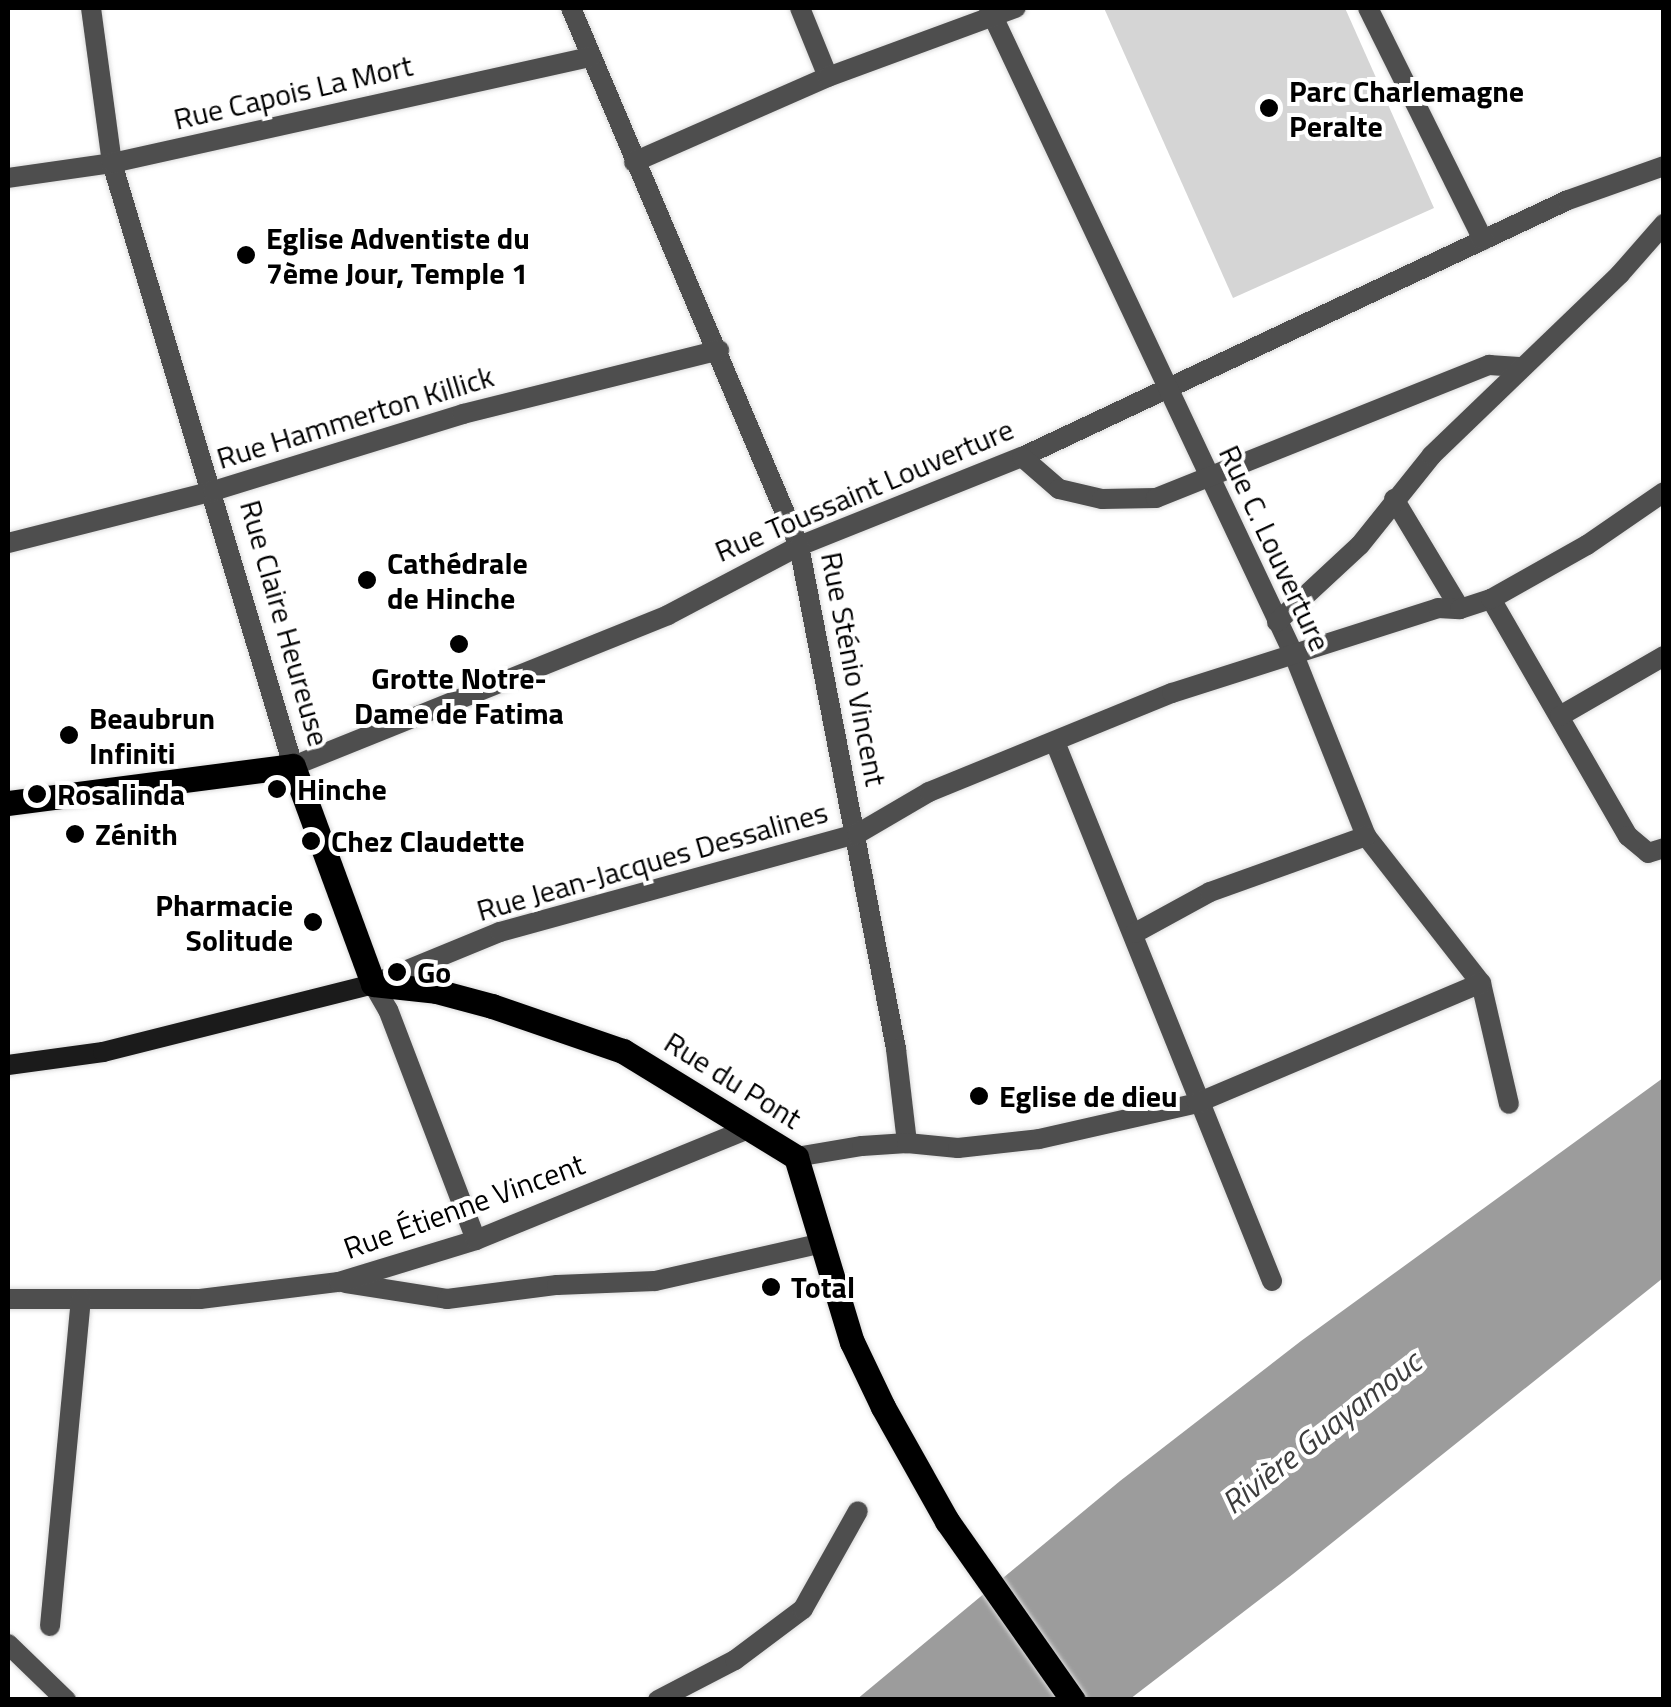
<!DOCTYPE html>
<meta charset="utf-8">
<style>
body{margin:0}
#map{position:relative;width:1671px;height:1707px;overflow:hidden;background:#fff;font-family:"Titillium Web",sans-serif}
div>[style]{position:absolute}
.green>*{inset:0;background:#d5d5d5}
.water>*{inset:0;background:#9c9c9c}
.roads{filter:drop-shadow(0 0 2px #dbdbdb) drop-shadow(0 0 2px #dbdbdb)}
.street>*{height:20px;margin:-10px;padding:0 10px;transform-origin:10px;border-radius:10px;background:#4e4e4e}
.secondary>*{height:20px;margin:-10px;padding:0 10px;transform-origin:10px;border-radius:10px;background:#1b1b1b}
.primary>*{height:25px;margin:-12.5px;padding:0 12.5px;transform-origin:12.5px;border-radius:12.5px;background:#000}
.dots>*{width:28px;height:28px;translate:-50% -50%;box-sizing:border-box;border:5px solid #fff;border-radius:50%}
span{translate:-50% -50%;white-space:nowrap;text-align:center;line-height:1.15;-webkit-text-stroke:8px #fff;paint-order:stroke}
.poi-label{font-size:30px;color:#000;font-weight:700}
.left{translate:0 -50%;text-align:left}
.right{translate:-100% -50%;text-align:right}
.street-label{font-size:30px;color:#000}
.water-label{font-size:32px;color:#3d3d3d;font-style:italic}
.frame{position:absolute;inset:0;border:10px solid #000;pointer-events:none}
</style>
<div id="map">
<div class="green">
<div style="clip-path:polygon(1104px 8px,1345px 8px,1434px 208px,1233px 298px)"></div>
</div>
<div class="water">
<div style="clip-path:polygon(1663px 1078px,1663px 1278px,1293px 1574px,1130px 1699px,856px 1700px,1120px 1481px,1301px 1341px)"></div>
</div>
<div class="roads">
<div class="street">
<div style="left:91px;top:8px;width:156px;rotate:82.3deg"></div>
<div style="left:112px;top:163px;width:630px;rotate:73.29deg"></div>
<div style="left:293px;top:766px;width:404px;rotate:-21.9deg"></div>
<div style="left:668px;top:615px;width:148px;rotate:-27.8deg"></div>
<div style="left:799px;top:546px;width:240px;rotate:-21.8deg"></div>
<div style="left:1022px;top:457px;width:603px;rotate:-25.21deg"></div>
<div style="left:1568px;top:200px;width:102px;rotate:-19.5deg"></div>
<div style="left:571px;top:8px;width:584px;rotate:67.03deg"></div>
<div style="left:799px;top:546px;width:512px;rotate:79.08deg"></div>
<div style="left:896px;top:1049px;width:95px;rotate:83.3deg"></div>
<div style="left:800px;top:8px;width:74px;rotate:67.9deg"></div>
<div style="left:989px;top:8px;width:715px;rotate:64.76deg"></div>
<div style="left:1294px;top:655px;width:195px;rotate:68.3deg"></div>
<div style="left:1366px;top:836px;width:187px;rotate:52deg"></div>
<div style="left:1481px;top:983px;width:124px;rotate:77deg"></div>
<div style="left:1368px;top:8px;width:259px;rotate:63.6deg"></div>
<div style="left:634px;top:162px;width:212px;rotate:-23.7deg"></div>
<div style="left:828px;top:77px;width:200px;rotate:-20.2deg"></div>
<div style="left:8px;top:178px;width:105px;rotate:-8.2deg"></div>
<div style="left:112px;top:163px;width:491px;rotate:-12.5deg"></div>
<div style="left:1022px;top:457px;width:49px;rotate:40.9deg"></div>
<div style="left:1059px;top:489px;width:44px;rotate:13.1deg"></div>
<div style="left:1102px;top:499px;width:54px;rotate:-1.1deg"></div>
<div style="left:1156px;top:498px;width:359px;rotate:-21.8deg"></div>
<div style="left:1489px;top:365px;width:30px;rotate:4deg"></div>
<div style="left:1394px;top:499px;width:128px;rotate:59deg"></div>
<div style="left:8px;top:543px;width:211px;rotate:-14.2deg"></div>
<div style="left:213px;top:491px;width:262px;rotate:-17.1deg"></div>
<div style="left:463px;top:414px;width:264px;rotate:-14deg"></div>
<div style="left:1491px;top:599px;width:274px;rotate:60deg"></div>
<div style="left:1628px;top:836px;width:26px;rotate:40deg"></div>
<div style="left:1648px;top:853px;width:17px;rotate:-17deg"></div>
<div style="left:1277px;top:622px;width:113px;rotate:-42.9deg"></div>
<div style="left:1360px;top:545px;width:115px;rotate:-51.3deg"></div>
<div style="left:1432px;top:455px;width:261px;rotate:-43.9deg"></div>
<div style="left:1620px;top:274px;width:67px;rotate:-48.7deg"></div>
<div style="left:1560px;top:716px;width:120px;rotate:-30deg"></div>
<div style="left:1055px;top:742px;width:581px;rotate:68.07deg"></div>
<div style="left:1135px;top:933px;width:85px;rotate:-28.7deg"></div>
<div style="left:1210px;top:892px;width:166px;rotate:-19.7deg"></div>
<div style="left:796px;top:1157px;width:67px;rotate:-9.5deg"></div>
<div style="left:862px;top:1146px;width:45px;rotate:-3.8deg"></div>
<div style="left:907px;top:1143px;width:51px;rotate:5.6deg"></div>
<div style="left:958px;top:1148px;width:81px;rotate:-6.3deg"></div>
<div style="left:1039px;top:1139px;width:162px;rotate:-12.8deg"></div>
<div style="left:1197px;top:1103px;width:308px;rotate:-22.9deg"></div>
<div style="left:476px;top:1240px;width:246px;rotate:-110.9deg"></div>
<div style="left:388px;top:1010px;width:30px;rotate:-120deg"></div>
<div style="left:373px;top:984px;width:137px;rotate:-22.3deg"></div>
<div style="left:500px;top:932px;width:370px;rotate:-15.4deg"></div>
<div style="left:857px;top:834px;width:83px;rotate:-30.3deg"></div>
<div style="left:929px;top:792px;width:262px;rotate:-22.2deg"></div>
<div style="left:1172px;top:693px;width:279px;rotate:-17.7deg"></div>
<div style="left:1438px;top:608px;width:22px;rotate:3deg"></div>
<div style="left:1460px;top:609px;width:33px;rotate:-18deg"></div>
<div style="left:1491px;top:599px;width:110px;rotate:-29.4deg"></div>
<div style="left:1587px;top:545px;width:93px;rotate:-34.5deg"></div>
<div style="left:346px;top:1283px;width:102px;rotate:9deg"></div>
<div style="left:447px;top:1299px;width:111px;rotate:-7.3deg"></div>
<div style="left:557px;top:1285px;width:98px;rotate:-2.3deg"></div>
<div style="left:655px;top:1281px;width:171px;rotate:-12.8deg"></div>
<div style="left:8px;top:1299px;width:192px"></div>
<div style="left:200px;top:1299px;width:140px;rotate:-7deg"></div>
<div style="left:339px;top:1282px;width:143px;rotate:-17deg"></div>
<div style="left:476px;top:1240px;width:296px;rotate:-22.2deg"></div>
<div style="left:50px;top:1626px;width:327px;rotate:-84.6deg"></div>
<div style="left:8px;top:1644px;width:81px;rotate:44deg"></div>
<div style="left:658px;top:1700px;width:87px;rotate:-27.5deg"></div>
<div style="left:735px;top:1660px;width:85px;rotate:-36.9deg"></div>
<div style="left:803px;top:1609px;width:112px;rotate:-60.7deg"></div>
</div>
<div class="secondary">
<div style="left:8px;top:1065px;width:96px;rotate:-7.8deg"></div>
<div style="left:103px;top:1052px;width:278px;rotate:-14.1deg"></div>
</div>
<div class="primary">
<div style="left:8px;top:803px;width:287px;rotate:-7.4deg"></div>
<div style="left:293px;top:766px;width:232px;rotate:69.8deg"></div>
<div style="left:373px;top:984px;width:63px;rotate:6.3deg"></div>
<div style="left:436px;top:991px;width:58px;rotate:15deg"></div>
<div style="left:492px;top:1006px;width:139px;rotate:19deg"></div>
<div style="left:623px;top:1051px;width:203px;rotate:31.5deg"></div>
<div style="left:796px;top:1157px;width:193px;rotate:73.2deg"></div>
<div style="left:852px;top:1342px;width:72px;rotate:64.5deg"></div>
<div style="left:883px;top:1407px;width:131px;rotate:60.7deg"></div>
<div style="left:947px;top:1521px;width:219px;rotate:54.9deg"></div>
</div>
</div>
<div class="dots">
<div style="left:1269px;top:108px;background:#000"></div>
<div style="left:246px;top:255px;background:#000"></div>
<div style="left:367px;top:580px;background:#000"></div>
<div style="left:459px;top:644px;background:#000"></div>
<div style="left:69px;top:735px;background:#000"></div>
<div style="left:277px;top:789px;background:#000"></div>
<div style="left:37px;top:794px;background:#000"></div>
<div style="left:75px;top:834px;background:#000"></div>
<div style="left:311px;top:841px;background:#000"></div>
<div style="left:313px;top:922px;background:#000"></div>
<div style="left:397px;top:972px;background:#000"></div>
<div style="left:979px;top:1096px;background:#000"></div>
<div style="left:771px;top:1287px;background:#000"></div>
</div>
<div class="poi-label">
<span class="left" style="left:1289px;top:108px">Parc Charlemagne<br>Peralte</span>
<span class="left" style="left:266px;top:255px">Eglise Adventiste du<br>7ème Jour, Temple 1</span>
<span class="left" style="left:387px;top:580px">Cathédrale<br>de Hinche</span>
<span style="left:459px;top:695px">Grotte Notre-<br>Dame de Fatima</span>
<span class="left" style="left:89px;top:735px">Beaubrun<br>Infiniti</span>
<span class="left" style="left:297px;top:789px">Hinche</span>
<span class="left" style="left:57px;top:794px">Rosalinda</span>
<span class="left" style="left:95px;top:834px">Zénith</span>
<span class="left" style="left:331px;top:841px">Chez Claudette</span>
<span class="right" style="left:293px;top:922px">Pharmacie<br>Solitude</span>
<span class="left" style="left:417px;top:972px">Go</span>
<span class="left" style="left:999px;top:1096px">Eglise de dieu</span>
<span class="left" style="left:791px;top:1287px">Total</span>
</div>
<div class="street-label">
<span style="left:293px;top:92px;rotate:-13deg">Rue Capois La Mort</span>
<span style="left:355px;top:417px;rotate:-17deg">Rue Hammerton Killick</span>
<span style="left:864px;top:490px;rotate:-23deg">Rue Toussaint Louverture</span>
<span style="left:1275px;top:548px;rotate:65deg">Rue C. Louverture</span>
<span style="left:285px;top:623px;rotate:74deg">Rue Claire Heureuse</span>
<span style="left:854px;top:669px;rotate:79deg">Rue Sténio Vincent</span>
<span style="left:652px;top:861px;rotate:-16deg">Rue Jean-Jacques Dessalines</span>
<span style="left:733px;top:1080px;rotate:32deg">Rue du Pont</span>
<span style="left:464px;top:1206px;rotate:-20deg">Rue Étienne Vincent</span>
</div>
<div class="water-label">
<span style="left:1321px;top:1432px;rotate:-38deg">Rivière Guayamouc</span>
</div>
<div class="frame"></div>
</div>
